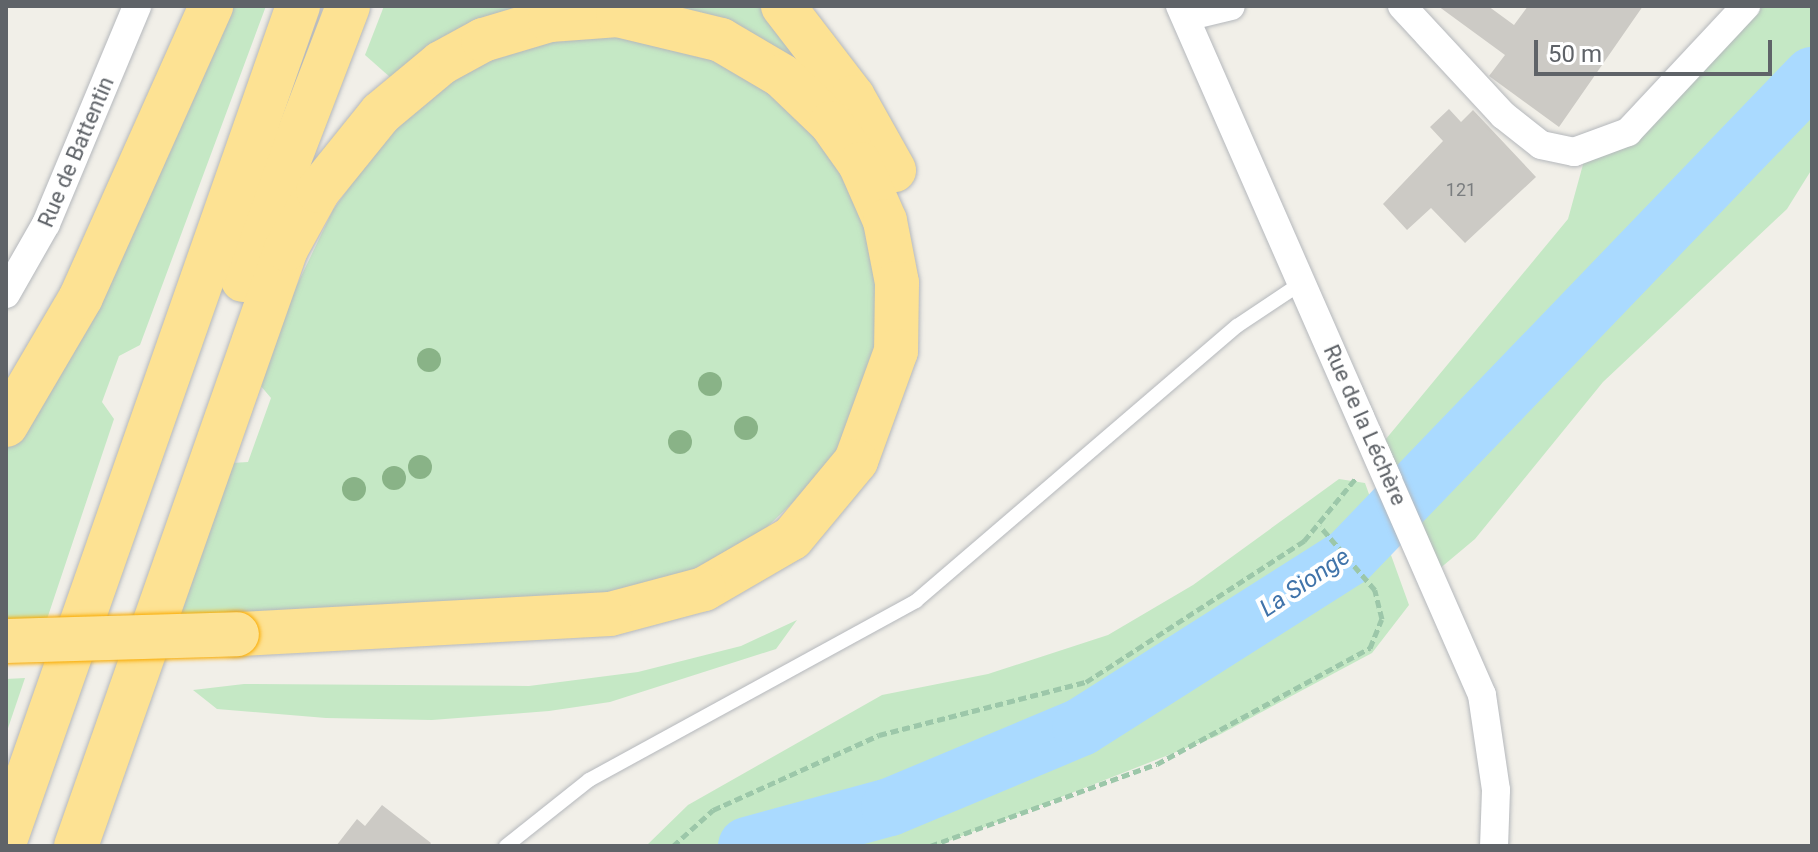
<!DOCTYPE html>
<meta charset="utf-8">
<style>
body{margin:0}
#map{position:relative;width:1818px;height:852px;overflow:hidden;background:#f1efe8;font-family:Roboto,sans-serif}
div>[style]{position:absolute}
.green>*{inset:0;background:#c5e8c5}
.river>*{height:58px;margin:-29px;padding:0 29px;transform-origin:29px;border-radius:29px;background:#aadaff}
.building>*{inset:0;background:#cccac5}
.path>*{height:5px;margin-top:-2.5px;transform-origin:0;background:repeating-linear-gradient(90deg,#9cc7a9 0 8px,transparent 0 12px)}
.roads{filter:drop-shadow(0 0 2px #b5b8bc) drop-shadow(0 0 2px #b5b8bc)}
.service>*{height:14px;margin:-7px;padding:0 7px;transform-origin:7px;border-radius:7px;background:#fff}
.minor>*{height:28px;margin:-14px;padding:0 14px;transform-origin:14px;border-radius:14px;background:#fff}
.motorway>*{height:44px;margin:-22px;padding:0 22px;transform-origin:22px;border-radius:22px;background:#fde293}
.bridges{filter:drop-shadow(0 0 2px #f9ab00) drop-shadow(0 0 2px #f9ab00)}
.motorway-bridge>*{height:44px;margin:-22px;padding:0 22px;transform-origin:22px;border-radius:22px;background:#fde293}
.trees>*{width:24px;height:24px;margin:-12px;border-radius:50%;background:#89b387}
span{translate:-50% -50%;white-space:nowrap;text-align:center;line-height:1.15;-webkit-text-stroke:8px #fff;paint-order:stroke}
.number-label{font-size:18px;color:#7a7d7f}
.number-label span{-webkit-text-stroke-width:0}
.street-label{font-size:22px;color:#5f6368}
.water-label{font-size:24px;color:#4174aa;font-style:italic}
.frame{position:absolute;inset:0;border:8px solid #5f6368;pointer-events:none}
.scale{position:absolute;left:1534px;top:40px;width:238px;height:36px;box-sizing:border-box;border:4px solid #5f6368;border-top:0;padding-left:10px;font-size:24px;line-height:28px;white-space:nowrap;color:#5f6368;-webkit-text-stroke:6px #fff;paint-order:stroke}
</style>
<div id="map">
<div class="green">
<div style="clip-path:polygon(229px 6px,266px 6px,140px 345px,119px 356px,102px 402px,114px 419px,44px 628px,6px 628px,6px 447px)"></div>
<div style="clip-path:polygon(384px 6px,551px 6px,391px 78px,365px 55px)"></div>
<div style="clip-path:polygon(648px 6px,768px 6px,841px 101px)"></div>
<div style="clip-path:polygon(1746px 6px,1812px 6px,1812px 169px,1787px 209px,1603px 382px,1475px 539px,1432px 575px,1376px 451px,1568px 219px,1587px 150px)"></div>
<div style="clip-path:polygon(621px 35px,693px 49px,751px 77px,798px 115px,840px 170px,867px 232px,878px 290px,873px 362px,858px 415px,826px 471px,747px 546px,700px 570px,597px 596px,177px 624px,232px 463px,248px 462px,271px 398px,260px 385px,296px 287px,333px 210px,378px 147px,440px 87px,499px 55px,565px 37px)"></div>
<div style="clip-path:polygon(1339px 479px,1365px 483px,1409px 605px,1372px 653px,1217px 736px,936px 846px,646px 846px,688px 805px,882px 695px,988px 674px,1108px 635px,1193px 585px)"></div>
<div style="clip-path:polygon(797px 620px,776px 649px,610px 702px,549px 711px,432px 720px,326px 718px,217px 709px,193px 690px,244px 684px,529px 686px,638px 672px,741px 646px)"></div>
<div style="clip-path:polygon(25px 678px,6px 734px,6px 679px)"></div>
</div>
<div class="river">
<div style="left:747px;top:846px;width:148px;rotate:-15.3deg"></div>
<div style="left:890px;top:807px;width:207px;rotate:-22.7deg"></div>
<div style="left:1081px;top:727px;width:317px;rotate:-32.4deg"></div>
<div style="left:1349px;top:557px;width:668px;rotate:-46.09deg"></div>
</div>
<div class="building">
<div style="clip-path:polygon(1438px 6px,1488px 6px,1514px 25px,1528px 6px,1643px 6px,1559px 127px,1489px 76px,1505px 55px)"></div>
<div style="clip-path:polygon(1449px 109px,1461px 122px,1473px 110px,1536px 177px,1465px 243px,1431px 208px,1407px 230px,1383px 204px,1443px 141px,1430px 127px)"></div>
<div style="clip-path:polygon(382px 805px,431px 843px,429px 846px,336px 846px,357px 819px,365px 826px)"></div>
</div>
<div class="path">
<div style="left:673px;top:846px;width:54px;rotate:-42deg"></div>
<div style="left:713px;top:810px;width:182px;rotate:-24.3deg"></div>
<div style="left:879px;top:735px;width:214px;rotate:-14.4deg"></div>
<div style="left:1086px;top:682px;width:260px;rotate:-32.9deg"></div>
<div style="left:1304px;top:541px;width:82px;rotate:-50.5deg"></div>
<div style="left:930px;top:846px;width:241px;rotate:-19.9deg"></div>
<div style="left:1157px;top:764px;width:243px;rotate:-28.6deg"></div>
<div style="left:1370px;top:648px;width:31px;rotate:-68deg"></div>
<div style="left:1382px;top:619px;width:30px;rotate:-104deg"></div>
<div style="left:1375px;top:590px;width:84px;rotate:-130.7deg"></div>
</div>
<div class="roads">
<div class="service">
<div style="left:506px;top:846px;width:106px;rotate:-38.5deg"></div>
<div style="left:589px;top:780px;width:373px;rotate:-28.7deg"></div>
<div style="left:916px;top:601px;width:423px;rotate:-40.6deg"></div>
<div style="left:1237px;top:326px;width:79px;rotate:-33.7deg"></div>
</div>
<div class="minor">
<div style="left:1180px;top:6px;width:752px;rotate:66.33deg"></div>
<div style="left:1482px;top:695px;width:96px;rotate:81.6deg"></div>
<div style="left:1496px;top:790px;width:56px;rotate:92deg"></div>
<div style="left:1402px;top:6px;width:149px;rotate:47.2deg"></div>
<div style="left:1503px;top:115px;width:48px;rotate:38.3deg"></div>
<div style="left:1541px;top:145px;width:34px;rotate:12deg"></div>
<div style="left:1574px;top:152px;width:58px;rotate:-20.3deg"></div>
<div style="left:1628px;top:132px;width:173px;rotate:-46.9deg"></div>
<div style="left:1186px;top:17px;width:46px;rotate:-13.7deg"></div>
<div style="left:6px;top:294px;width:81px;rotate:-60.3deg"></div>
<div style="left:46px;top:224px;width:236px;rotate:-67.3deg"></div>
</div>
<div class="motorway">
<div style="left:783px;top:6px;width:115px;rotate:52.4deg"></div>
<div style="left:853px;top:97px;width:84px;rotate:60.7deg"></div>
<div style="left:243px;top:280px;width:293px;rotate:-69deg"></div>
<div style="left:6px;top:425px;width:148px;rotate:-59.6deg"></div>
<div style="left:81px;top:297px;width:319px;rotate:-65.9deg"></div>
<div style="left:6px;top:838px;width:882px;rotate:-70.66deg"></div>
<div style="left:76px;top:846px;width:633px;rotate:-70.62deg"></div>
<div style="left:286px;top:249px;width:66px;rotate:-61.1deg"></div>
<div style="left:318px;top:191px;width:100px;rotate:-51.1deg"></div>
<div style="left:381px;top:113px;width:78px;rotate:-39.8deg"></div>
<div style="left:441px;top:63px;width:48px;rotate:-28.7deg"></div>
<div style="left:483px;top:40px;width:70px;rotate:-16.6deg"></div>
<div style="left:550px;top:20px;width:68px;rotate:-4.2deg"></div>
<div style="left:618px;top:15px;width:106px;rotate:13.6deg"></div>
<div style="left:721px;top:40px;width:71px;rotate:30.5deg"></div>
<div style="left:782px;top:76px;width:68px;rotate:43.8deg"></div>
<div style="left:831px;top:123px;width:50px;rotate:54.7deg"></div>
<div style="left:860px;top:164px;width:62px;rotate:66.3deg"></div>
<div style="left:885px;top:221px;width:63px;rotate:79deg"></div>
<div style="left:897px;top:283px;width:68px;rotate:90.8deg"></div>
<div style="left:896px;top:351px;width:117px;rotate:110deg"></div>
<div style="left:856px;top:461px;width:100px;rotate:129.7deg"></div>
<div style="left:792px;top:538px;width:102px;rotate:149.9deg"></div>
<div style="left:704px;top:589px;width:97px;rotate:165.1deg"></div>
<div style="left:610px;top:614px;width:374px;rotate:176.9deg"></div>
</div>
</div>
<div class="bridges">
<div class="motorway-bridge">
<div style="left:6px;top:641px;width:231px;rotate:-1.7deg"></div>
</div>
</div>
<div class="trees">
<div style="left:429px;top:360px"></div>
<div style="left:710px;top:384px"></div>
<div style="left:746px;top:428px"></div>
<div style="left:680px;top:442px"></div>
<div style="left:420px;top:467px"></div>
<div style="left:394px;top:478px"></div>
<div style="left:354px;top:489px"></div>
</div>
<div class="number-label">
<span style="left:1461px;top:190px">121</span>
</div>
<div class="street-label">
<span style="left:76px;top:152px;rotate:-67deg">Rue de Battentin</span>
<span style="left:1365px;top:425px;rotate:66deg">Rue de la Léchère</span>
</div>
<div class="water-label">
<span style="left:1305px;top:583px;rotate:-34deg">La Sionge</span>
</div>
<div class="frame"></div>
<div class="scale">50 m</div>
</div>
